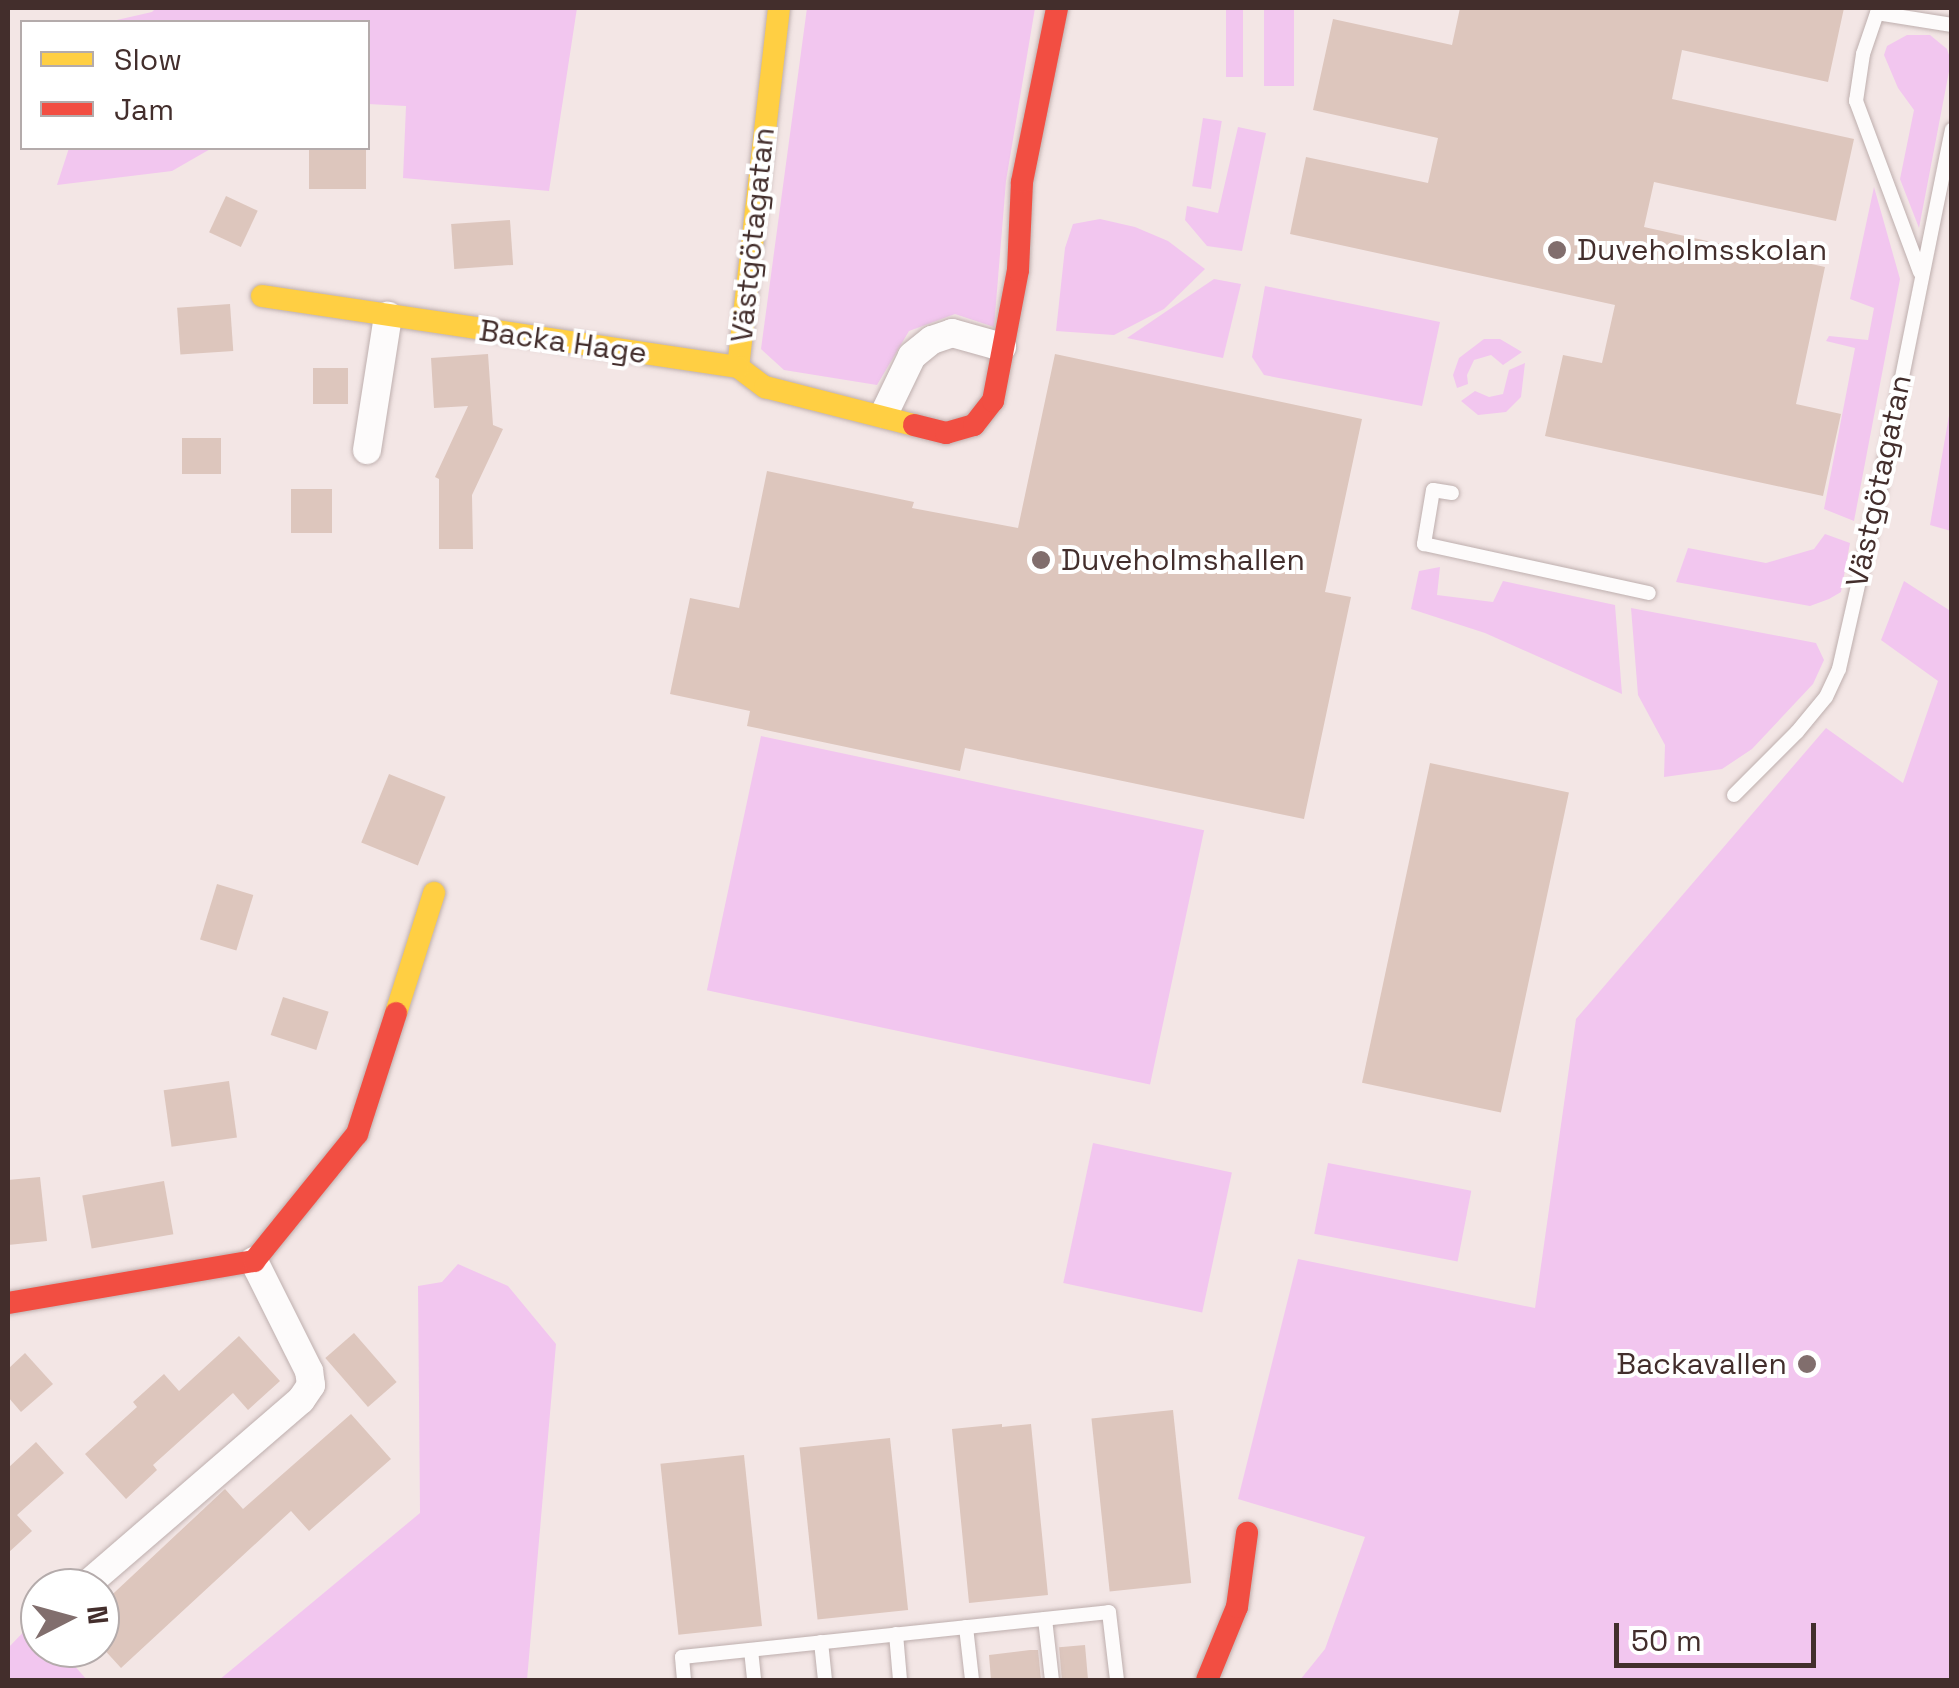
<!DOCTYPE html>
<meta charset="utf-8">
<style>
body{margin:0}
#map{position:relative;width:1959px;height:1688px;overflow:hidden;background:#f3e6e5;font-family:"Space Grotesk",sans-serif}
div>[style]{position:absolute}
.green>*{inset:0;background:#f2c6ef;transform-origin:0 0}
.building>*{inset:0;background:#ddc6bd;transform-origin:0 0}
.roads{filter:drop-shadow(0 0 2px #beafae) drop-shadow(0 0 2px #beafae)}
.lane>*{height:14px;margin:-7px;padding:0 7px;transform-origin:7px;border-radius:7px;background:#fdfbfb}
.street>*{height:28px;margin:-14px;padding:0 14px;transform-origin:14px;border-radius:14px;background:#fdfbfb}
.slow>*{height:22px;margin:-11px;padding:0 11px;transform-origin:11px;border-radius:11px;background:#ffcf43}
.jam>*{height:22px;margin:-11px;padding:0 11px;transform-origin:11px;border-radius:11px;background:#f24e42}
.dots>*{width:28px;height:28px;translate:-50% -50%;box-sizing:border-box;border:5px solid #fff;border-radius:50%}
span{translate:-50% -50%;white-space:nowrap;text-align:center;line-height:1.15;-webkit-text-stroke:8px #fff;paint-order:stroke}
.street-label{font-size:30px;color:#432e2c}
.poi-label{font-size:30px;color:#432e2c}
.left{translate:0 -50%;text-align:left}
.right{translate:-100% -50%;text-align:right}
.frame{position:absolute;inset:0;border:10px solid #432e2c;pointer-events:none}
.legend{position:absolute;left:20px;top:20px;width:350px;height:130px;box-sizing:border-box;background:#fff;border:2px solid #b4abab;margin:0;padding:12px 18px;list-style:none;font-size:30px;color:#432e2c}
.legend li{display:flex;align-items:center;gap:20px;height:50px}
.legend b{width:50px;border:2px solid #b4abab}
.north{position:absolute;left:20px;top:1568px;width:100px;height:100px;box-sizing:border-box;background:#fff;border:2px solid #b4abab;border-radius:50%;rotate:84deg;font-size:28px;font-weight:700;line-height:40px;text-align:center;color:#432e2c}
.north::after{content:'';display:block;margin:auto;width:35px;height:45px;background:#816e6d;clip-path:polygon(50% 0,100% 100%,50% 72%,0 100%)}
.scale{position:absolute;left:1614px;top:1623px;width:202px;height:45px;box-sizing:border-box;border:5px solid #432e2c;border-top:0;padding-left:12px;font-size:30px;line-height:35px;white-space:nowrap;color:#432e2c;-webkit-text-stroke:8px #fff;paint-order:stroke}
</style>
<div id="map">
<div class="green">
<div style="clip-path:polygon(156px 8px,577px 8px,549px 191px,403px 178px,406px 106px,368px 104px,368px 22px,108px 22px,152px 12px)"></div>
<div style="clip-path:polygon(807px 8px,1035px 8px,1006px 181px,994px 327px,955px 314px,909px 331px,877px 385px,784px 370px,761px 349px)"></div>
<div style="left:1226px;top:8px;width:17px;height:69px"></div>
<div style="left:1264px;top:8px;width:30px;height:78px"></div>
<div style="clip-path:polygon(1907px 35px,1930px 35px,1947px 49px,1951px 61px,1919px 228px,1900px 179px,1914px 110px,1898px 88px,1884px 55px,1887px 46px)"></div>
<div style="left:1203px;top:118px;width:19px;height:69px;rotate:9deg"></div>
<div style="clip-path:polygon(1238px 127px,1266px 133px,1242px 251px,1207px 246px,1185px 220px,1187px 206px,1218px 213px)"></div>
<div style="clip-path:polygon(69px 148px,212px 148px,172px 171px,57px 185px)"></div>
<div style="clip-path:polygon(1874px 187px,1900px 279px,1854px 521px,1824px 509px,1855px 348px,1826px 341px,1829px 336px,1868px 340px,1874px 308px,1850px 299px)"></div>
<div style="clip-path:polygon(1100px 219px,1135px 227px,1168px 241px,1205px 269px,1164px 309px,1114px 335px,1056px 331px,1065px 248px,1073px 224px)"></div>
<div style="clip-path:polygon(1214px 279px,1241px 284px,1223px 358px,1127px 338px)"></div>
<div style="clip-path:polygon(1265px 286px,1440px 322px,1422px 406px,1264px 375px,1252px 357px)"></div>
<div style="clip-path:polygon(1484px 339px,1500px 339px,1522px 352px,1503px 365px,1491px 355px,1474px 360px,1467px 375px,1468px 384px,1457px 388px,1453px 375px,1459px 358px)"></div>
<div style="clip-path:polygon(1525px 363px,1521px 397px,1506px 412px,1478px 415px,1461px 401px,1475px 391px,1489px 397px,1503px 394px,1509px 370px)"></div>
<div style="clip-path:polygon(1951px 404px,1951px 531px,1930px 525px)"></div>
<div style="clip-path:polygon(1825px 534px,1850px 543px,1841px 592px,1829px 599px,1810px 606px,1676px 582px,1688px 548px,1766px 563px,1814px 549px)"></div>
<div style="clip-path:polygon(1440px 567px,1437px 595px,1493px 602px,1503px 581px,1615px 605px,1622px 694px,1485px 633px,1411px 609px,1419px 571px)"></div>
<div style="clip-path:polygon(1904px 581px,1952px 612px,1951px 1680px,1300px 1680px,1325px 1649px,1365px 1537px,1238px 1499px,1298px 1259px,1535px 1308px,1576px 1019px,1826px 728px,1903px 783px,1938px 681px,1881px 640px)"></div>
<div style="clip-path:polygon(1631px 608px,1816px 643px,1824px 660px,1813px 684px,1752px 749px,1722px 769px,1664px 777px,1665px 745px,1638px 695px)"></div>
<div style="left:761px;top:736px;width:453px;height:260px;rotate:12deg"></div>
<div style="left:1093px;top:1143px;width:142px;height:143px;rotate:12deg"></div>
<div style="left:1328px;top:1163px;width:146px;height:72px;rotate:11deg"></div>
<div style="clip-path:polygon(458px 1264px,508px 1286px,556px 1344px,527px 1680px,219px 1680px,420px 1513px,418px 1286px,442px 1282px)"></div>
<div style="clip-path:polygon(35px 1620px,40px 1626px,40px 1648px,59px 1648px,87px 1680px,8px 1680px,8px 1648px)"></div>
</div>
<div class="building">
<div style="clip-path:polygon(1460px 8px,1844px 8px,1828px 82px,1682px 50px,1672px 99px,1854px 139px,1836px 221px,1654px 182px,1644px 227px,1825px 267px,1796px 404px,1841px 414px,1823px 496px,1545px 436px,1563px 355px,1602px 363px,1615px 305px,1290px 234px,1306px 157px,1428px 183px,1438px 138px,1313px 110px,1333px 19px,1452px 45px)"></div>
<div style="left:309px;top:148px;width:57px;height:41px"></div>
<div style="left:226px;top:196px;width:35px;height:40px;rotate:25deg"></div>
<div style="left:510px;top:220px;width:45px;height:59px;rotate:86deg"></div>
<div style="left:230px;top:304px;width:47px;height:53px;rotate:86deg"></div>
<div style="clip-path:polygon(488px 354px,493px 425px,503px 429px,472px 495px,473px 549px,439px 549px,439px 479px,435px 477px,468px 406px,434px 408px,431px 358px)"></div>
<div style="clip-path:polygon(1055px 354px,1362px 419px,1325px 592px,1351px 597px,1304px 819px,965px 748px,960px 771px,747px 726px,750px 711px,670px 694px,690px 598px,739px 608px,767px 471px,914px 502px,912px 508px,1018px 528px)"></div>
<div style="left:313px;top:368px;width:35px;height:36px"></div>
<div style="left:182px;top:438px;width:39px;height:36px"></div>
<div style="left:291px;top:489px;width:41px;height:44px"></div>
<div style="left:1430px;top:763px;width:142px;height:327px;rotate:12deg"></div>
<div style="left:389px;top:774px;width:61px;height:74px;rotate:22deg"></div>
<div style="left:217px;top:884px;width:38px;height:58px;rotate:17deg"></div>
<div style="left:283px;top:997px;width:48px;height:40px;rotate:18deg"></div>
<div style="left:229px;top:1081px;width:57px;height:66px;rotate:82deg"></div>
<div style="clip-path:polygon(40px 1177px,47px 1241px,8px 1245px,8px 1180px)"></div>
<div style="left:164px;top:1181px;width:54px;height:83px;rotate:80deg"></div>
<div style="left:354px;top:1333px;width:65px;height:38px;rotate:49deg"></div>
<div style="clip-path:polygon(239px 1336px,280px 1381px,248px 1410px,233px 1393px,153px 1465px,157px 1470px,126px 1499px,85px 1454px,137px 1407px,133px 1402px,164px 1374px,179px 1391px)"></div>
<div style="clip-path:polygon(25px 1353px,53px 1384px,21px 1412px,8px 1397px,8px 1369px)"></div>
<div style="left:1173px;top:1410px;width:174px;height:82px;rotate:84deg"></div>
<div style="clip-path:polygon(351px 1414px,391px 1459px,309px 1531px,291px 1511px,121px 1668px,100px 1645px,100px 1606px,225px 1489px,243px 1509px)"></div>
<div style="clip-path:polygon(1002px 1424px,1002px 1427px,1031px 1424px,1048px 1595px,969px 1603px,952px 1429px)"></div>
<div style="left:890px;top:1438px;width:173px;height:91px;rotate:84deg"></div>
<div style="clip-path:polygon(36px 1442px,64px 1473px,17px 1515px,32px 1531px,8px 1553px,8px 1468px)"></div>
<div style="left:744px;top:1455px;width:172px;height:84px;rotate:84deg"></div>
<div style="left:1085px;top:1645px;width:35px;height:26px;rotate:85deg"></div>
<div style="clip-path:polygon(1030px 1650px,1038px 1650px,1041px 1680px,991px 1680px,989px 1655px)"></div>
</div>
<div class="roads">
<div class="lane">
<div style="left:1920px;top:272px;width:183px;rotate:-110.5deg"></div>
<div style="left:1856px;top:101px;width:48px;rotate:-81.5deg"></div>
<div style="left:1863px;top:54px;width:43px;rotate:-71.1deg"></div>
<div style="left:1877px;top:13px;width:76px;rotate:9.1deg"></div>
<div style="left:1452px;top:493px;width:19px;rotate:-171deg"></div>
<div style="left:1433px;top:490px;width:55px;rotate:99.5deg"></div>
<div style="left:1424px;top:544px;width:230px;rotate:12.3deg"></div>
<div style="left:1734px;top:795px;width:89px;rotate:-45deg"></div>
<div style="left:1797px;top:732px;width:45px;rotate:-50.4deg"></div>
<div style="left:1826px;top:697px;width:31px;rotate:-65deg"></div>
<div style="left:1839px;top:669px;width:162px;rotate:-77.2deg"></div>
<div style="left:1875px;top:511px;width:389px;rotate:-78.6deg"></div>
<div style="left:1045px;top:1619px;width:61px;rotate:83.5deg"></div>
<div style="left:966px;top:1627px;width:53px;rotate:83.5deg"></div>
<div style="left:896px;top:1634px;width:46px;rotate:85deg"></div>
<div style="left:821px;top:1642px;width:38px;rotate:84deg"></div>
<div style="left:751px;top:1650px;width:30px;rotate:84deg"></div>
<div style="left:684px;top:1680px;width:23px;rotate:-95deg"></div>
<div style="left:682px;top:1657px;width:429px;rotate:-6deg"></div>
<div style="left:1109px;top:1612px;width:68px;rotate:83.3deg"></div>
</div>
<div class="street">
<div style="left:884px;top:414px;width:64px;rotate:-64.2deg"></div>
<div style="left:912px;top:356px;width:26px;rotate:-39deg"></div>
<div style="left:932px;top:340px;width:21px;rotate:-19deg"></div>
<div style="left:952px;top:333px;width:52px;rotate:15.6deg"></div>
<div style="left:367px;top:450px;width:136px;rotate:-81.1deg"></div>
<div style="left:83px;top:1588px;width:288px;rotate:-40.8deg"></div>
<div style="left:301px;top:1400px;width:18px;rotate:-56deg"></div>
<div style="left:311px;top:1385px;width:14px;rotate:-98deg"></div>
<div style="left:309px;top:1371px;width:123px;rotate:-116.6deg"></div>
</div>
<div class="slow">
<div style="left:779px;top:8px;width:361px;rotate:96.5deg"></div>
<div style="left:738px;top:367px;width:34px;rotate:37deg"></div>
<div style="left:765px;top:387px;width:154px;rotate:14.3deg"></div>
<div style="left:262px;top:296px;width:481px;rotate:8.5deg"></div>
<div style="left:396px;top:1013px;width:126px;rotate:-72.4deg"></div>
</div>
<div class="jam">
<div style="left:914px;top:425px;width:33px;rotate:14deg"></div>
<div style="left:946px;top:433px;width:29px;rotate:-16deg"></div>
<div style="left:974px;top:425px;width:31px;rotate:-52deg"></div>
<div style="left:993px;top:401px;width:133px;rotate:-79.2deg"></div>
<div style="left:1018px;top:270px;width:88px;rotate:-87.4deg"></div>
<div style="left:1022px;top:182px;width:177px;rotate:-78.6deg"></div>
<div style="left:8px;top:1303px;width:250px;rotate:-9.7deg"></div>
<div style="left:254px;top:1261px;width:164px;rotate:-51deg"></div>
<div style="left:357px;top:1134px;width:127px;rotate:-72.1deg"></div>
<div style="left:1207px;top:1680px;width:79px;rotate:-67.7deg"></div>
<div style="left:1237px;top:1607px;width:75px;rotate:-82.3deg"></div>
</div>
</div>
<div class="dots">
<div style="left:1557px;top:250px;background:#816e6d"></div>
<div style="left:1041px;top:560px;background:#816e6d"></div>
<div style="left:1807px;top:1364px;background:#816e6d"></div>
</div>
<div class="street-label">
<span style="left:753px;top:235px;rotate:-84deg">Västgötagatan</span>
<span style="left:563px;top:342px;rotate:8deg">Backa Hage</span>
<span style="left:1879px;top:481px;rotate:-78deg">Västgötagatan</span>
</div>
<div class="poi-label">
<span class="left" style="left:1577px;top:250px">Duveholmsskolan</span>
<span class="left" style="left:1061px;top:560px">Duveholmshallen</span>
<span class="right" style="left:1787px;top:1364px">Backavallen</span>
</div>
<div class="frame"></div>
<ul class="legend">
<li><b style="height:12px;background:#ffcf43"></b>Slow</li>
<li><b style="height:12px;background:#f24e42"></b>Jam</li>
</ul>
<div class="north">N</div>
<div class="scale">50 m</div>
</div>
